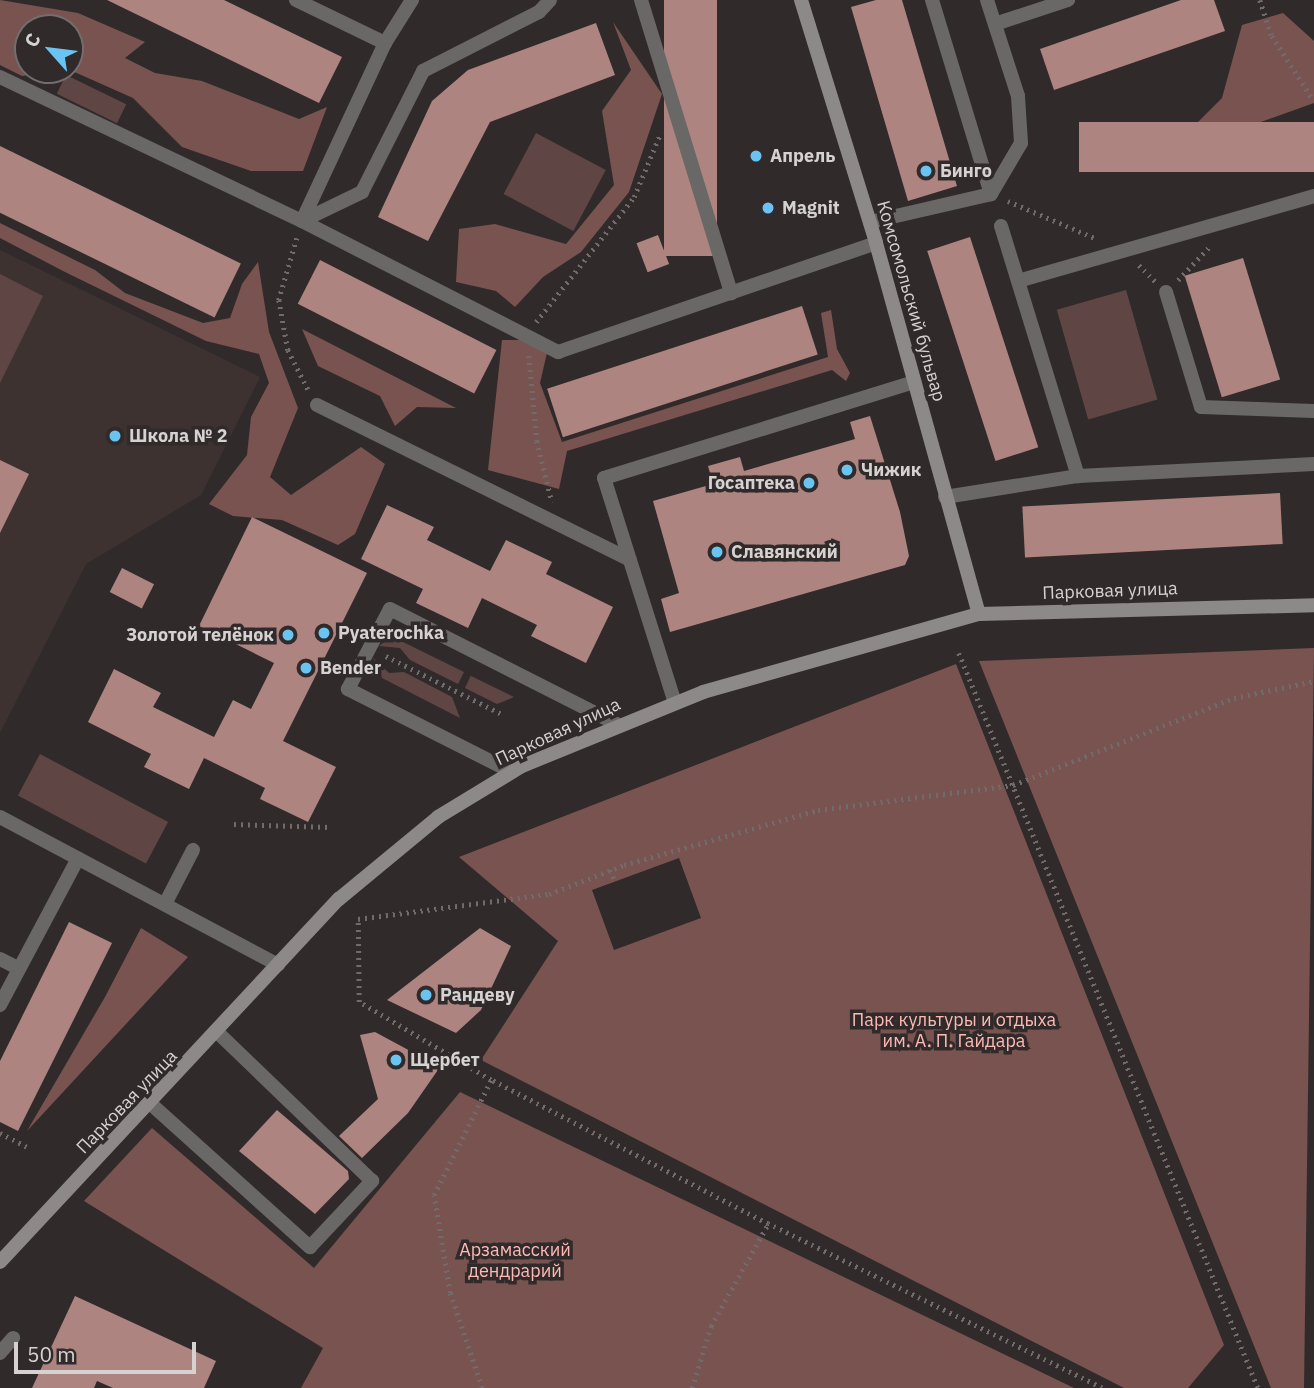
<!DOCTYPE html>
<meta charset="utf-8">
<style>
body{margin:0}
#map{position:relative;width:1314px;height:1388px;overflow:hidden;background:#302b2a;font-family:"IBM Plex Sans",sans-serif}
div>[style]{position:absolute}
.built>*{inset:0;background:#3e3231}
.green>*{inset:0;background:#5f4644;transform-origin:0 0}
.forest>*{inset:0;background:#795350}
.building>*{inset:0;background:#ad8480;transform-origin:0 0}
.path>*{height:4.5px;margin-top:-2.25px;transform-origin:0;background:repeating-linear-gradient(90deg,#716c6b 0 2px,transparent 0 7px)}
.lane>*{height:14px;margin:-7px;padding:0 7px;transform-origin:7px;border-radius:7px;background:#6a6867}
.secondary>*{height:14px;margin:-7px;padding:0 7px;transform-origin:7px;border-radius:7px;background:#8d8989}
.dots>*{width:19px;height:19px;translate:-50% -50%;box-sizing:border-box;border:4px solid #302b2a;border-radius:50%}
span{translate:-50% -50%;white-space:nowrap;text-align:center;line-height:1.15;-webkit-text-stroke:7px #302b2a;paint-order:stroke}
.poi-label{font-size:18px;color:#d5d2d1;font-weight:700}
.left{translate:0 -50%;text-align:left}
.right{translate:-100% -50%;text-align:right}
.street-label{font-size:18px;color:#d5d2d1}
.park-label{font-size:18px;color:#ffb9b4}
.north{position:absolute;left:14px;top:14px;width:70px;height:70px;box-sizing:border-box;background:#302b2a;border:2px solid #726e6d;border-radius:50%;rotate:298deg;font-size:19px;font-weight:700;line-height:28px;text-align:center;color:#d5d2d1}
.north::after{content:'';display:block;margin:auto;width:24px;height:32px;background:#6bc3f2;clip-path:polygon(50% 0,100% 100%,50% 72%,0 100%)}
.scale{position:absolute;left:14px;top:1342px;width:182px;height:32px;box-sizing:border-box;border:4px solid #d5d2d1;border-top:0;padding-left:9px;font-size:21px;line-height:24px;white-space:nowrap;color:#d5d2d1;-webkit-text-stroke:5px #302b2a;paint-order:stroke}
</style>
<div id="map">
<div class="built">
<div style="clip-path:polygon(0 250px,260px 377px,201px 495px,86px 564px,0 733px)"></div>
</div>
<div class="green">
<div style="left:66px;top:75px;width:67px;height:21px;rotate:26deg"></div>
<div style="left:536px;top:133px;width:79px;height:69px;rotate:28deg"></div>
<div style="clip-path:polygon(0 274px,43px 296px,0 383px)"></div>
<div style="left:1126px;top:290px;width:114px;height:72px;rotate:74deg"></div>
<div style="clip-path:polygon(387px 640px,403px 642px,464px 672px,458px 684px,410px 660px,400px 648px,379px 646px)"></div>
<div style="clip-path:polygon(373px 658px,389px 673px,404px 672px,452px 697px,460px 718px,382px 678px)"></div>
<div style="clip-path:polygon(471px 675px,471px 676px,514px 697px,497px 704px,465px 688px)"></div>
<div style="left:40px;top:754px;width:145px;height:47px;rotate:28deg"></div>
</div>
<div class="forest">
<div style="clip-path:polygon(0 0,78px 13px,145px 42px,125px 58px,155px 73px,202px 81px,299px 119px,327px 107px,303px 171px,251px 171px,182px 147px,133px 98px,70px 70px,70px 28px,28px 28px,28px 70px,68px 70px,22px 76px,0 65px)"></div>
<div style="clip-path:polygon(1283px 13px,1314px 41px,1314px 103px,1163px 157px,1134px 141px,1184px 136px,1222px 98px,1242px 25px)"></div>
<div style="clip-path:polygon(613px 22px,662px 94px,629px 192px,581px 252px,543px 277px,515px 307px,496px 291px,456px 282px,459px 229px,495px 224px,566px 244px,614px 185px,602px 111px,631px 70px)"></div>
<div style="clip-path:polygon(0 223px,95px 270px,125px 293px,203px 323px,230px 318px,242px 284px,258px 262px,269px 332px,298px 408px,270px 477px,291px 495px,361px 447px,385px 464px,355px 534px,338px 545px,282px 520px,233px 516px,209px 504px,247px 455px,251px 417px,269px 383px,259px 354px,206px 341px,65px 272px,0 238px)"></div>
<div style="clip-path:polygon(831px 310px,837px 349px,850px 373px,846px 381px,832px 370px,567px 451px,559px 489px,488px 470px,502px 340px,550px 340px,540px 383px,562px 442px,828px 357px,821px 313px)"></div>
<div style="clip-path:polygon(302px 329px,456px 408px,417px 407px,395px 426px,380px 396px,318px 366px)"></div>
<div style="clip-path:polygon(1314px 648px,1304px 1388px,1271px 1388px,979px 661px)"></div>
<div style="clip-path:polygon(evenodd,956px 664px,1224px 1345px,1188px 1388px,1124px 1388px,481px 1060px,558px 941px,459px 857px,956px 664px,679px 858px,701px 918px,614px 950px,592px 890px,679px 858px)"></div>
<div style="clip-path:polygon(141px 928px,188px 957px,27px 1131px,105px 997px)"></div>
<div style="clip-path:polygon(460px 1092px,1074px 1388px,301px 1388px,323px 1348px,84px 1201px,152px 1128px,314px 1268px)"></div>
</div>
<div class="building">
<div style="clip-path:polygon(107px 0,224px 0,342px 57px,319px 103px)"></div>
<div style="left:664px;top:0;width:53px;height:256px"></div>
<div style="clip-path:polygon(876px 0,902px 0,957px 186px,908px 201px,851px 7px)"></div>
<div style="clip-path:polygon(1181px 0,1214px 0,1225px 31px,1054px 90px,1040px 49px)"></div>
<div style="clip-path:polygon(596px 23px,615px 75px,490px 122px,428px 241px,378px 217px,432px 101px,468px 70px)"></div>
<div style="left:1314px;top:122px;width:50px;height:235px;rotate:90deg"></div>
<div style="left:0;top:146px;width:268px;height:60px;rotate:26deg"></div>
<div style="left:658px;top:235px;width:31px;height:23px;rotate:69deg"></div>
<div style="left:970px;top:237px;width:221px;height:45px;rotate:72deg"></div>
<div style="left:1243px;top:258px;width:127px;height:61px;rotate:73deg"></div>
<div style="left:320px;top:260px;width:198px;height:49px;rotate:27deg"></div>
<div style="left:802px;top:306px;width:51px;height:268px;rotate:72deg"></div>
<div style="clip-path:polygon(870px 416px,900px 512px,909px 556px,905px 565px,670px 632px,661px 599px,679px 593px,653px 501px,713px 484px,708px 466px,740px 457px,744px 471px,855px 439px,850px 422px)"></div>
<div style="clip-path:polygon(0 460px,29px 474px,0 533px)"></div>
<div style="left:1280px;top:493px;width:51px;height:258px;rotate:87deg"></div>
<div style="clip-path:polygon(387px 505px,434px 527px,427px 540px,490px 571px,506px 540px,552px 562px,546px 574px,613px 607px,586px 663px,531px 636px,537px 625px,482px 598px,468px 628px,416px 603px,423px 589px,361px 559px)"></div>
<div style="clip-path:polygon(252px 517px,367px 573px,283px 741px,336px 767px,308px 822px,260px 799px,265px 788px,204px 758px,189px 789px,144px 767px,151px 754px,88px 722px,114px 669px,161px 693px,153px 707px,214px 737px,233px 700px,251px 709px,274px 663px,199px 626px)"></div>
<div style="left:122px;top:568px;width:36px;height:27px;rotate:27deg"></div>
<div style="clip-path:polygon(69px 922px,112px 943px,18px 1131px,0 1122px,0 1061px)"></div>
<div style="clip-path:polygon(480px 928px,511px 946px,481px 1010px,456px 1033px,387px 1000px)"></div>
<div style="clip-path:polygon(375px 1032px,440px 1067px,408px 1113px,362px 1158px,339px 1136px,378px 1099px,360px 1035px)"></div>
<div style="clip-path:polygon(277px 1110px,348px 1171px,349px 1179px,315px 1214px,239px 1151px)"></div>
<div style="clip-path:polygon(75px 1296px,216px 1361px,204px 1388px,113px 1388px,97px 1381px,94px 1388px,32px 1388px)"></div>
</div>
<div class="path">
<div style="left:1260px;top:0;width:38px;rotate:72deg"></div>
<div style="left:1272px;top:36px;width:77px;rotate:57.1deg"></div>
<div style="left:1008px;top:201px;width:97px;rotate:23.1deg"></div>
<div style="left:297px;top:238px;width:65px;rotate:106.2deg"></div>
<div style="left:279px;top:300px;width:51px;rotate:79.8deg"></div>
<div style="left:288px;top:350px;width:44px;rotate:62.9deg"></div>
<div style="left:1139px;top:265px;width:23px;rotate:45deg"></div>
<div style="left:1178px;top:280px;width:48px;rotate:-46.7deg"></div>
<div style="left:536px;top:322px;width:159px;rotate:-51.9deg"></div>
<div style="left:634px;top:197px;width:70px;rotate:-67.4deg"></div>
<div style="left:529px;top:356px;width:85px;rotate:84.6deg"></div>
<div style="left:537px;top:441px;width:63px;rotate:76.2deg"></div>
<div style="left:959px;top:653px;width:793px;rotate:67.86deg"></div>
<div style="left:386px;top:656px;width:130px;rotate:26.6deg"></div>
<div style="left:234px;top:824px;width:97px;rotate:1.8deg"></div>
<div style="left:610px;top:870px;width:12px;rotate:66deg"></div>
<div style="left:0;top:1133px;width:33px;rotate:27deg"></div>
<div style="left:482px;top:1388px;width:100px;rotate:-108.6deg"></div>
<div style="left:450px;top:1293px;width:99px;rotate:-99.3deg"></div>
<div style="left:434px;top:1195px;width:128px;rotate:-63.6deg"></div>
<div style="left:692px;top:1388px;width:65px;rotate:-73deg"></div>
<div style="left:711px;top:1326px;width:117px;rotate:-60.8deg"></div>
<div style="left:1102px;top:1388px;width:372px;rotate:-153.8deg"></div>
<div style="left:768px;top:1224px;width:312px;rotate:-152.5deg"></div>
<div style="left:491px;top:1080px;width:153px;rotate:-149.4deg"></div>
<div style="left:359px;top:1002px;width:83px;rotate:-90.7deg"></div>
<div style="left:358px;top:919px;width:193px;rotate:-7.5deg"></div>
<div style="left:549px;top:894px;width:80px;rotate:-21.1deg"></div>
<div style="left:624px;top:865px;width:202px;rotate:-15.8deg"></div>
<div style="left:818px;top:810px;width:197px;rotate:-7.3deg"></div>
<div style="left:1013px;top:785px;width:238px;rotate:-21.5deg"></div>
<div style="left:1234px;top:698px;width:82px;rotate:-12deg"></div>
</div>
<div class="lane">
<div style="left:296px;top:0;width:99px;rotate:25.8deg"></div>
<div style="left:641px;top:0;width:307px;rotate:72.9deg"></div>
<div style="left:932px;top:0;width:203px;rotate:73.1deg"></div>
<div style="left:995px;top:24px;width:77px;rotate:-18.2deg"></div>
<div style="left:0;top:77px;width:335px;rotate:25.5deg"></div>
<div style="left:302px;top:221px;width:196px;rotate:-65deg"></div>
<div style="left:385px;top:43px;width:51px;rotate:-57.9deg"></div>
<div style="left:302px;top:221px;width:288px;rotate:27.1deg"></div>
<div style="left:558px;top:352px;width:336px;rotate:-18.9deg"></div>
<div style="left:302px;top:221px;width:67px;rotate:-25.8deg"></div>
<div style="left:362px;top:192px;width:136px;rotate:-63.2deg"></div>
<div style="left:423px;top:71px;width:130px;rotate:-27deg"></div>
<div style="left:539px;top:12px;width:16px;rotate:-47deg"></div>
<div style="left:870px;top:222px;width:124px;rotate:-13deg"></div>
<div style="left:991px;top:194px;width:59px;rotate:-59.5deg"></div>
<div style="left:1021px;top:143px;width:47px;rotate:-93.7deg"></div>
<div style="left:1018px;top:96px;width:101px;rotate:-107.9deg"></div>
<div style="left:1001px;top:226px;width:262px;rotate:72.9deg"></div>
<div style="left:1078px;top:476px;width:236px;rotate:-2.9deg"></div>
<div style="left:1018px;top:281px;width:308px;rotate:-16deg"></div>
<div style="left:1166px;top:292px;width:120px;rotate:73.1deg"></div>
<div style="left:1201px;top:407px;width:113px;rotate:2deg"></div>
<div style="left:317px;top:405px;width:349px;rotate:26.3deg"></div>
<div style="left:945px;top:497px;width:135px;rotate:-9deg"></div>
<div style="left:675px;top:703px;width:236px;rotate:-107.5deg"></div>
<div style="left:604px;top:478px;width:325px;rotate:-17.2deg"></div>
<div style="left:512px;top:772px;width:184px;rotate:-153.2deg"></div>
<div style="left:348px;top:689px;width:90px;rotate:-62.3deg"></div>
<div style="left:390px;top:609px;width:257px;rotate:26.9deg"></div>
<div style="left:0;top:817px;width:315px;rotate:28deg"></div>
<div style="left:165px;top:904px;width:61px;rotate:-62.6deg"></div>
<div style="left:0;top:959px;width:20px;rotate:27deg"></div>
<div style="left:0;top:1005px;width:166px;rotate:-62deg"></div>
<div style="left:151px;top:1104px;width:214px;rotate:42deg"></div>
<div style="left:310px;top:1247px;width:91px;rotate:-46.8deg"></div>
<div style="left:372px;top:1181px;width:212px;rotate:-136.1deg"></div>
<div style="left:0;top:1353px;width:20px;rotate:-49deg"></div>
</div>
<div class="secondary">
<div style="left:801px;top:0;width:254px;rotate:72.8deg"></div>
<div style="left:876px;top:243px;width:385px;rotate:74.5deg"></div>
<div style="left:0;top:1262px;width:497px;rotate:-47deg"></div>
<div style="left:339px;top:899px;width:129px;rotate:-39.6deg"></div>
<div style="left:438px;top:817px;width:98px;rotate:-31.3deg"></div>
<div style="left:522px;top:766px;width:196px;rotate:-22.2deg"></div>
<div style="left:703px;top:692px;width:287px;rotate:-15.8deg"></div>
<div style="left:979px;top:614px;width:335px;rotate:-1.5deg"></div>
</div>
<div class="dots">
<div style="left:756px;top:156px;background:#6bc3f2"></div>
<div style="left:926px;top:171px;background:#6bc3f2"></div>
<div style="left:768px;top:208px;background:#6bc3f2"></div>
<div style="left:115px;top:436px;background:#6bc3f2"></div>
<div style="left:847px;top:470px;background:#6bc3f2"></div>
<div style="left:809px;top:483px;background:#6bc3f2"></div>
<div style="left:717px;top:552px;background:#6bc3f2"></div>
<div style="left:324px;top:633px;background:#6bc3f2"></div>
<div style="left:288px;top:635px;background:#6bc3f2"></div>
<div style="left:306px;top:668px;background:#6bc3f2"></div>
<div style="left:426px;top:995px;background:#6bc3f2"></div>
<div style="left:396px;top:1060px;background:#6bc3f2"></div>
</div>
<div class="poi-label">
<span class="left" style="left:770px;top:156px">Апрель</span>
<span class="left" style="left:940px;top:171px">Бинго</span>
<span class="left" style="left:782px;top:208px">Magnit</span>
<span class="left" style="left:129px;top:436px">Школа № 2</span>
<span class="left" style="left:861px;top:470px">Чижик</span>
<span class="right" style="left:795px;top:483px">Госаптека</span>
<span class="left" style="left:731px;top:552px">Славянский</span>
<span class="left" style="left:338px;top:633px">Pyaterochka</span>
<span class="right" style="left:274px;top:635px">Золотой телёнок</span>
<span class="left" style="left:320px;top:668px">Bender</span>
<span class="left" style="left:440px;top:995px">Рандеву</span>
<span class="left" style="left:410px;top:1060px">Щербет</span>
</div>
<div class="street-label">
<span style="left:911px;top:301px;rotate:74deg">Комсомольский бульвар</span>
<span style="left:1110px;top:591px;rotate:-2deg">Парковая улица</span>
<span style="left:558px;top:732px;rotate:-25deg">Парковая улица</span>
<span style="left:127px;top:1102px;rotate:-46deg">Парковая улица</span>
</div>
<div class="park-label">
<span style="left:954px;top:1031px">Парк культуры и отдыха<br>им. А. П. Гайдара</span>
<span style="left:515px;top:1261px">Арзамасский<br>дендрарий</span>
</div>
<div class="north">С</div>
<div class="scale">50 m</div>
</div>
